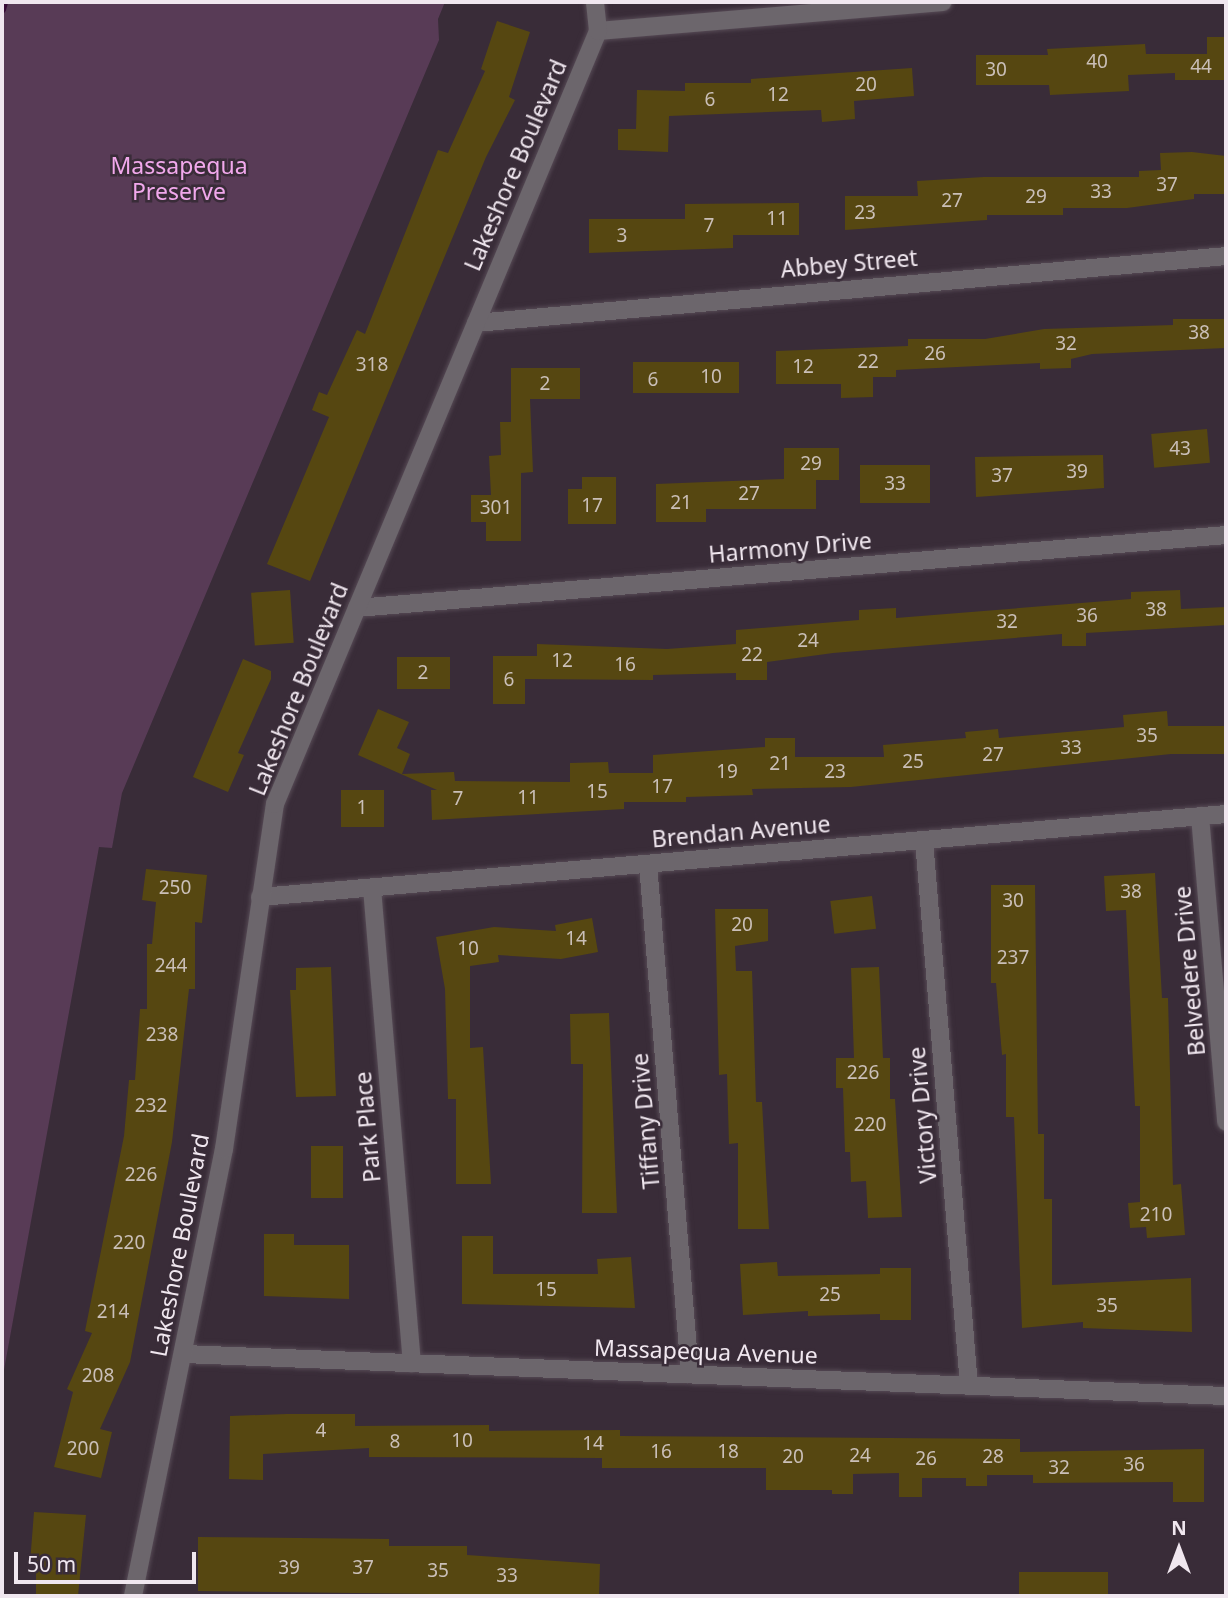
<!DOCTYPE html>
<style>
body{margin:0}
#map{position:relative;width:1228px;height:1598px;overflow:hidden;background:#392c38;font-family:"Noto Sans",sans-serif}
div>[style]{position:absolute}
.green>*{inset:0;background:#583b56}
.stream>*{height:7px;margin:-3.5px;padding:0 3.5px;transform-origin:3.5px;border-radius:3.5px;background:#380c37}
.building>*{inset:0;background:#564711;transform-origin:0 0}
.roads{filter:drop-shadow(0 0 2px #564a55) drop-shadow(0 0 2px #564a55)}
.street>*{height:18px;margin:-9px;padding:0 9px;transform-origin:9px;border-radius:9px;background:#6c666c}
span{translate:-50% -50%;white-space:nowrap;text-align:center;line-height:1.15;-webkit-text-stroke:5px #392c38;paint-order:stroke}
.number-label{font-size:19px;color:#cabfb8}
.number-label span{-webkit-text-stroke-width:0}
.park-label{font-size:23px;color:#f1a8ec}
.street-label{font-size:23px;color:#f0e7ef}
.frame{position:absolute;inset:0;border:4px solid #f0e7ef;pointer-events:none}
.north{position:absolute;left:1144px;top:1514px;width:70px;height:70px;-webkit-text-stroke:5px #392c38;paint-order:stroke;rotate:0deg;font-size:19px;font-weight:700;line-height:28px;text-align:center;color:#f0e7ef}
.north::after{content:'';display:block;margin:auto;width:24px;height:32px;background:#f0e7ef;clip-path:polygon(50% 0,100% 100%,50% 72%,0 100%)}
.scale{position:absolute;left:14px;top:1552px;width:182px;height:32px;box-sizing:border-box;border:4px solid #f0e7ef;border-top:0;padding-left:9px;font-size:21px;line-height:24px;white-space:nowrap;color:#f0e7ef;-webkit-text-stroke:5px #392c38;paint-order:stroke}
</style>
<div id="map">
<div class="green">
<div style="clip-path:polygon(2px 2px,445px 2px,438px 19px,439px 40px,122px 793px,112px 848px,99px 847px,2px 1381px)"></div>
</div>
<div class="stream">
<div style="left:2px;top:9px;width:7px;rotate:-74deg"></div>
</div>
<div class="building">
<div style="clip-path:polygon(497px 21px,530px 32px,509px 97px,515px 100px,486px 157px,310px 581px,267px 564px,329px 417px,312px 410px,319px 392px,327px 395px,357px 330px,365px 334px,438px 150px,448px 153px,485px 71px,481px 69px)"></div>
<div style="clip-path:polygon(1207px 37px,1226px 37px,1226px 80px,1175px 80px,1175px 73px,1128px 75px,1129px 91px,1050px 95px,1049px 85px,976px 85px,976px 55px,1048px 55px,1047px 49px,1145px 44px,1146px 54px,1207px 54px)"></div>
<div style="clip-path:polygon(912px 68px,914px 96px,854px 101px,855px 119px,822px 122px,821px 110px,669px 116px,668px 152px,618px 150px,618px 129px,636px 129px,637px 90px,685px 91px,685px 83px,751px 83px,751px 79px)"></div>
<div style="clip-path:polygon(1192px 152px,1226px 156px,1226px 194px,1194px 194px,1194px 199px,1127px 208px,1063px 208px,1063px 215px,987px 215px,987px 220px,845px 230px,845px 196px,918px 196px,917px 181px,984px 177px,1139px 177px,1139px 171px,1161px 170px,1160px 153px)"></div>
<div style="clip-path:polygon(799px 203px,799px 235px,733px 235px,733px 248px,589px 253px,589px 219px,685px 219px,685px 204px)"></div>
<div style="clip-path:polygon(1173px 319px,1225px 319px,1225px 348px,1092px 354px,1071px 359px,1071px 368px,1040px 369px,1040px 363px,896px 370px,896px 377px,873px 377px,873px 397px,841px 398px,841px 384px,776px 384px,776px 351px,908px 346px,908px 339px,985px 339px,1044px 329px,1173px 325px)"></div>
<div style="left:739px;top:362px;width:31px;height:106px;rotate:90deg"></div>
<div style="clip-path:polygon(511px 368px,580px 368px,580px 399px,530px 399px,533px 472px,521px 473px,521px 541px,486px 541px,486px 522px,471px 522px,471px 495px,491px 495px,489px 456px,501px 455px,500px 422px,511px 422px)"></div>
<div style="left:1207px;top:429px;width:34px;height:56px;rotate:85deg"></div>
<div style="clip-path:polygon(784px 448px,839px 448px,839px 480px,816px 480px,816px 509px,706px 509px,706px 522px,656px 522px,656px 484px,784px 479px)"></div>
<div style="clip-path:polygon(1103px 455px,1104px 488px,976px 497px,975px 457px)"></div>
<div style="left:860px;top:465px;width:70px;height:38px"></div>
<div style="clip-path:polygon(582px 477px,616px 477px,616px 524px,568px 524px,568px 489px,582px 489px)"></div>
<div style="left:290px;top:590px;width:53px;height:39px;rotate:86deg"></div>
<div style="clip-path:polygon(1180px 590px,1181px 609px,1226px 607px,1226px 625px,1086px 633px,1086px 646px,1062px 646px,1062px 634px,833px 653px,767px 662px,767px 680px,736px 680px,736px 673px,653px 675px,653px 680px,525px 679px,525px 704px,493px 704px,493px 656px,537px 656px,537px 644px,667px 649px,736px 644px,736px 630px,859px 620px,859px 610px,896px 608px,896px 618px,1131px 599px,1131px 592px)"></div>
<div style="left:397px;top:657px;width:53px;height:32px"></div>
<div style="clip-path:polygon(243px 659px,271px 671px,271px 679px,238px 753px,244px 755px,228px 792px,193px 777px)"></div>
<div style="clip-path:polygon(378px 709px,409px 722px,397px 748px,410px 754px,402px 774px,454px 772px,455px 781px,570px 782px,570px 763px,608px 762px,609px 773px,653px 773px,653px 755px,765px 747px,765px 738px,795px 738px,795px 757px,884px 757px,883px 745px,966px 738px,965px 732px,998px 729px,999px 738px,1124px 727px,1123px 715px,1167px 711px,1168px 726px,1226px 726px,1226px 754px,1171px 754px,851px 787px,752px 789px,753px 795px,686px 797px,686px 802px,624px 802px,624px 809px,432px 820px,431px 790px,437px 790px,358px 755px)"></div>
<div style="left:341px;top:790px;width:43px;height:37px"></div>
<div style="clip-path:polygon(146px 869px,207px 875px,202px 923px,195px 922px,195px 989px,189px 989px,172px 1142px,130px 1362px,100px 1429px,112px 1432px,101px 1478px,54px 1467px,73px 1392px,67px 1389px,92px 1333px,85px 1331px,124px 1136px,129px 1080px,135px 1080px,140px 1009px,147px 1009px,147px 944px,152px 944px,156px 902px,142px 900px)"></div>
<div style="clip-path:polygon(1155px 873px,1162px 998px,1168px 998px,1173px 1185px,1181px 1184px,1185px 1235px,1147px 1238px,1146px 1227px,1130px 1228px,1128px 1203px,1140px 1202px,1140px 1106px,1135px 1106px,1126px 910px,1106px 911px,1104px 876px)"></div>
<div style="clip-path:polygon(991px 885px,1035px 885px,1038px 1134px,1044px 1134px,1044px 1199px,1052px 1199px,1052px 1285px,1191px 1278px,1192px 1332px,1083px 1328px,1083px 1322px,1022px 1328px,1014px 1117px,1006px 1117px,1006px 1054px,1002px 1055px,996px 983px,991px 983px)"></div>
<div style="left:872px;top:896px;width:33px;height:42px;rotate:83deg"></div>
<div style="clip-path:polygon(715px 909px,768px 909px,768px 941px,735px 946px,736px 971px,752px 971px,756px 1102px,762px 1102px,769px 1229px,738px 1229px,738px 1143px,729px 1144px,727px 1074px,719px 1075px)"></div>
<div style="clip-path:polygon(592px 918px,598px 952px,561px 959px,498px 955px,499px 962px,470px 966px,470px 1048px,483px 1047px,491px 1184px,456px 1184px,456px 1099px,448px 1099px,445px 989px,436px 937px,494px 927px,556px 931px,555px 925px)"></div>
<div style="clip-path:polygon(331px 967px,336px 1096px,296px 1097px,290px 990px,296px 990px,296px 968px)"></div>
<div style="clip-path:polygon(879px 967px,883px 1058px,890px 1058px,890px 1099px,895px 1099px,902px 1217px,868px 1218px,866px 1181px,851px 1182px,850px 1152px,845px 1152px,843px 1088px,836px 1088px,836px 1058px,854px 1058px,851px 968px)"></div>
<div style="clip-path:polygon(609px 1013px,617px 1213px,582px 1213px,583px 1064px,571px 1064px,570px 1014px)"></div>
<div style="left:311px;top:1146px;width:32px;height:52px"></div>
<div style="clip-path:polygon(264px 1234px,294px 1234px,294px 1245px,349px 1245px,349px 1299px,264px 1296px)"></div>
<div style="clip-path:polygon(462px 1236px,493px 1236px,493px 1274px,598px 1274px,597px 1259px,631px 1257px,635px 1308px,462px 1304px)"></div>
<div style="clip-path:polygon(777px 1262px,778px 1276px,880px 1274px,880px 1268px,911px 1268px,911px 1320px,880px 1320px,880px 1314px,808px 1316px,808px 1311px,743px 1315px,740px 1264px)"></div>
<div style="clip-path:polygon(287px 1414px,355px 1414px,355px 1426px,489px 1425px,489px 1431px,620px 1430px,620px 1436px,1020px 1439px,1020px 1452px,1204px 1449px,1204px 1502px,1173px 1502px,1173px 1482px,1033px 1483px,1033px 1475px,987px 1475px,987px 1486px,966px 1486px,966px 1478px,922px 1478px,922px 1497px,899px 1497px,899px 1473px,853px 1474px,853px 1494px,832px 1494px,832px 1490px,766px 1490px,766px 1468px,602px 1468px,602px 1458px,369px 1457px,369px 1448px,263px 1454px,263px 1480px,229px 1479px,230px 1416px)"></div>
<div style="clip-path:polygon(34px 1512px,86px 1515px,78px 1596px,36px 1596px,36px 1564px,30px 1563px)"></div>
<div style="clip-path:polygon(198px 1537px,389px 1539px,389px 1546px,467px 1546px,467px 1555px,600px 1564px,599px 1596px,198px 1591px)"></div>
<div style="left:1108px;top:1572px;width:24px;height:89px;rotate:90deg"></div>
</div>
<div class="roads">
<div class="street">
<div style="left:598px;top:31px;width:346px;rotate:-4.8deg"></div>
<div style="left:476px;top:323px;width:753px;rotate:-5.1deg"></div>
<div style="left:357px;top:608px;width:872px;rotate:-4.8deg"></div>
<div style="left:1200px;top:816px;width:307px;rotate:85.1deg"></div>
<div style="left:924px;top:840px;width:548px;rotate:85.29deg"></div>
<div style="left:648px;top:864px;width:512px;rotate:85.29deg"></div>
<div style="left:372px;top:888px;width:477px;rotate:85.2deg"></div>
<div style="left:260px;top:897px;width:970px;rotate:-4.91deg"></div>
<div style="left:184px;top:1354px;width:1043px;rotate:2.31deg"></div>
<div style="left:133px;top:1596px;width:456px;rotate:-78.5deg"></div>
<div style="left:224px;top:1149px;width:349px;rotate:-81.6deg"></div>
<div style="left:275px;top:804px;width:838px;rotate:-67.32deg"></div>
<div style="left:598px;top:31px;width:29px;rotate:-96deg"></div>
</div>
</div>
<div class="number-label">
<span style="left:1097px;top:62px">40</span>
<span style="left:1201px;top:67px">44</span>
<span style="left:996px;top:70px">30</span>
<span style="left:866px;top:85px">20</span>
<span style="left:778px;top:95px">12</span>
<span style="left:710px;top:100px">6</span>
<span style="left:1167px;top:185px">37</span>
<span style="left:1101px;top:192px">33</span>
<span style="left:1036px;top:197px">29</span>
<span style="left:952px;top:201px">27</span>
<span style="left:865px;top:213px">23</span>
<span style="left:777px;top:219px">11</span>
<span style="left:709px;top:226px">7</span>
<span style="left:622px;top:236px">3</span>
<span style="left:1199px;top:333px">38</span>
<span style="left:1066px;top:344px">32</span>
<span style="left:935px;top:354px">26</span>
<span style="left:868px;top:362px">22</span>
<span style="left:372px;top:365px">318</span>
<span style="left:803px;top:367px">12</span>
<span style="left:711px;top:377px">10</span>
<span style="left:653px;top:380px">6</span>
<span style="left:545px;top:384px">2</span>
<span style="left:1180px;top:449px">43</span>
<span style="left:811px;top:464px">29</span>
<span style="left:1077px;top:472px">39</span>
<span style="left:1002px;top:476px">37</span>
<span style="left:895px;top:484px">33</span>
<span style="left:749px;top:494px">27</span>
<span style="left:681px;top:503px">21</span>
<span style="left:592px;top:506px">17</span>
<span style="left:496px;top:508px">301</span>
<span style="left:1156px;top:610px">38</span>
<span style="left:1087px;top:616px">36</span>
<span style="left:1007px;top:622px">32</span>
<span style="left:808px;top:641px">24</span>
<span style="left:752px;top:655px">22</span>
<span style="left:562px;top:661px">12</span>
<span style="left:625px;top:665px">16</span>
<span style="left:423px;top:673px">2</span>
<span style="left:509px;top:680px">6</span>
<span style="left:1147px;top:736px">35</span>
<span style="left:1071px;top:748px">33</span>
<span style="left:993px;top:755px">27</span>
<span style="left:913px;top:762px">25</span>
<span style="left:780px;top:764px">21</span>
<span style="left:727px;top:772px">19</span>
<span style="left:835px;top:772px">23</span>
<span style="left:662px;top:787px">17</span>
<span style="left:597px;top:792px">15</span>
<span style="left:528px;top:798px">11</span>
<span style="left:458px;top:799px">7</span>
<span style="left:362px;top:808px">1</span>
<span style="left:175px;top:888px">250</span>
<span style="left:1131px;top:892px">38</span>
<span style="left:1013px;top:901px">30</span>
<span style="left:742px;top:925px">20</span>
<span style="left:576px;top:939px">14</span>
<span style="left:468px;top:949px">10</span>
<span style="left:1013px;top:958px">237</span>
<span style="left:171px;top:966px">244</span>
<span style="left:162px;top:1035px">238</span>
<span style="left:863px;top:1073px">226</span>
<span style="left:151px;top:1106px">232</span>
<span style="left:870px;top:1125px">220</span>
<span style="left:141px;top:1175px">226</span>
<span style="left:1156px;top:1215px">210</span>
<span style="left:129px;top:1243px">220</span>
<span style="left:546px;top:1290px">15</span>
<span style="left:830px;top:1295px">25</span>
<span style="left:1107px;top:1306px">35</span>
<span style="left:113px;top:1312px">214</span>
<span style="left:98px;top:1376px">208</span>
<span style="left:321px;top:1431px">4</span>
<span style="left:462px;top:1441px">10</span>
<span style="left:395px;top:1442px">8</span>
<span style="left:593px;top:1444px">14</span>
<span style="left:83px;top:1449px">200</span>
<span style="left:661px;top:1452px">16</span>
<span style="left:728px;top:1452px">18</span>
<span style="left:860px;top:1456px">24</span>
<span style="left:793px;top:1457px">20</span>
<span style="left:993px;top:1457px">28</span>
<span style="left:926px;top:1459px">26</span>
<span style="left:1134px;top:1465px">36</span>
<span style="left:1059px;top:1468px">32</span>
<span style="left:289px;top:1568px">39</span>
<span style="left:363px;top:1568px">37</span>
<span style="left:438px;top:1571px">35</span>
<span style="left:507px;top:1576px">33</span>
</div>
<div class="park-label">
<span style="left:179px;top:178px">Massapequa<br>Preserve</span>
</div>
<div class="street-label">
<span style="left:515px;top:165px;rotate:-67deg">Lakeshore Boulevard</span>
<span style="left:849px;top:263px;rotate:-5deg">Abbey Street</span>
<span style="left:790px;top:547px;rotate:-5deg">Harmony Drive</span>
<span style="left:298px;top:689px;rotate:-68deg">Lakeshore Boulevard</span>
<span style="left:741px;top:831px;rotate:-5deg">Brendan Avenue</span>
<span style="left:1189px;top:971px;rotate:-95deg">Belvedere Drive</span>
<span style="left:922px;top:1115px;rotate:-95deg">Victory Drive</span>
<span style="left:645px;top:1121px;rotate:-95deg">Tiffany Drive</span>
<span style="left:367px;top:1127px;rotate:-95deg">Park Place</span>
<span style="left:179px;top:1245px;rotate:-79deg">Lakeshore Boulevard</span>
<span style="left:706px;top:1351px;rotate:2deg">Massapequa Avenue</span>
</div>
<div class="frame"></div>
<div class="north">N</div>
<div class="scale">50 m</div>
</div>
